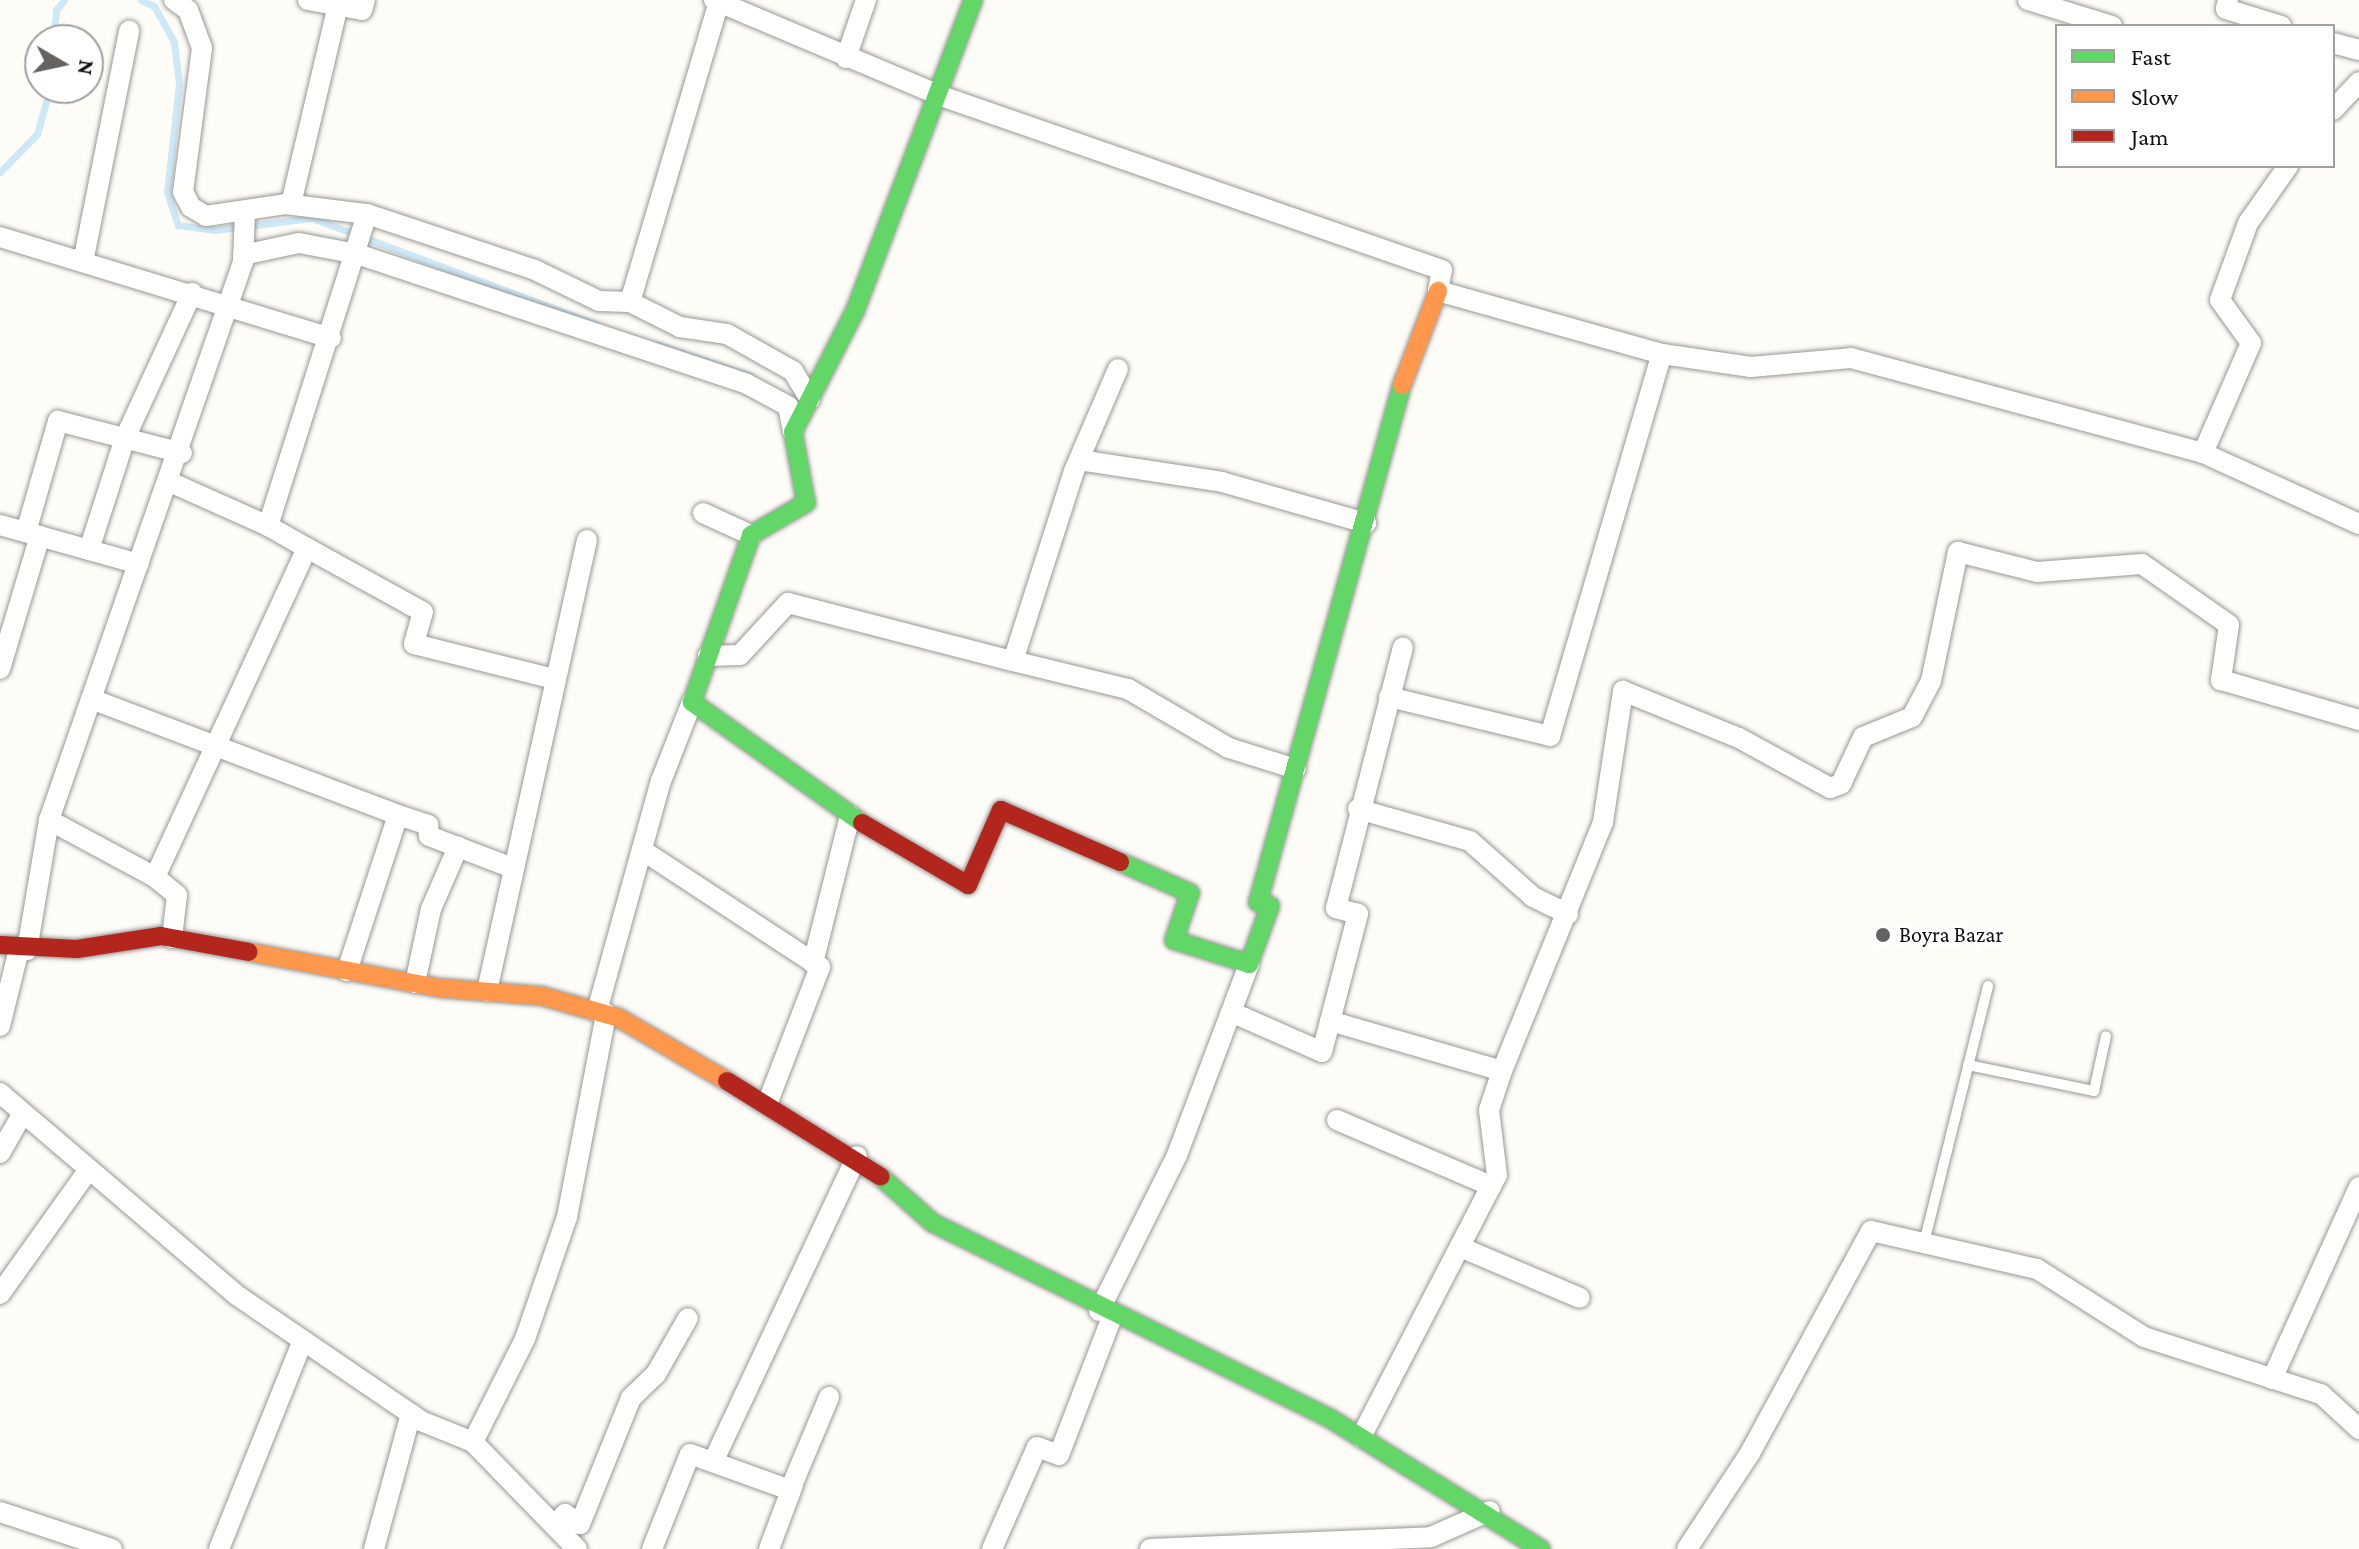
<!DOCTYPE html>
<style>
body{margin:0}
#map{position:relative;width:2359px;height:1549px;overflow:hidden;background:#fdfcf7;font-family:"Crimson Pro",serif}
div>[style]{position:absolute}
.stream>*{height:7px;margin:-3.5px;padding:0 3.5px;transform-origin:3.5px;border-radius:3.5px;background:#cde8f7}
.roads{filter:drop-shadow(0 0 2px #979795) drop-shadow(0 0 2px #979795)}
.lane>*{height:10px;margin:-5px;padding:0 5px;transform-origin:5px;border-radius:5px;background:#fffffe}
.street>*{height:20px;margin:-10px;padding:0 10px;transform-origin:10px;border-radius:10px;background:#fffffe}
.fast>*{height:18px;margin:-9px;padding:0 9px;transform-origin:9px;border-radius:9px;background:#63d668}
.slow>*{height:18px;margin:-9px;padding:0 9px;transform-origin:9px;border-radius:9px;background:#ff974d}
.jam>*{height:18px;margin:-9px;padding:0 9px;transform-origin:9px;border-radius:9px;background:#b3261e}
.dots>*{width:22px;height:22px;translate:-50% -50%;box-sizing:border-box;border:4px solid #fff;border-radius:50%}
span{translate:-50% -50%;white-space:nowrap;text-align:center;line-height:1.15;-webkit-text-stroke:8px #fff;paint-order:stroke}
.poi-label{font-size:22px;color:#111}
.left{translate:0 -50%;text-align:left}
.legend{position:absolute;left:2055px;top:24px;width:280px;height:144px;box-sizing:border-box;background:#fff;border:2px solid #a0a0a0;margin:0;padding:10px 14px;list-style:none;font-size:24px;color:#111}
.legend li{display:flex;align-items:center;gap:16px;height:40px}
.legend b{width:40px;border:2px solid #a0a0a0}
.north{position:absolute;left:24px;top:24px;width:80px;height:80px;box-sizing:border-box;background:#fff;border:2px solid #a0a0a0;border-radius:50%;rotate:99deg;font-size:22px;font-weight:700;line-height:32px;text-align:center;color:#111}
.north::after{content:'';display:block;margin:auto;width:28px;height:36px;background:#646362;clip-path:polygon(50% 0,100% 100%,50% 72%,0 100%)}
</style>
<div id="map">
<div class="stream">
<div style="left:141px;top:0;width:14px;rotate:25deg"></div>
<div style="left:154px;top:6px;width:41px;rotate:60.9deg"></div>
<div style="left:174px;top:42px;width:42px;rotate:83.2deg"></div>
<div style="left:179px;top:84px;width:109px;rotate:96.3deg"></div>
<div style="left:167px;top:192px;width:35px;rotate:72deg"></div>
<div style="left:178px;top:225px;width:37px;rotate:8deg"></div>
<div style="left:215px;top:230px;width:98px;rotate:-7.1deg"></div>
<div style="left:312px;top:218px;width:303px;rotate:20.5deg"></div>
<div style="left:53px;top:40px;width:30px;rotate:-84deg"></div>
<div style="left:56px;top:10px;width:13px;rotate:-51deg"></div>
<div style="left:0;top:172px;width:53px;rotate:-45.8deg"></div>
<div style="left:37px;top:134px;width:48px;rotate:-74.2deg"></div>
<div style="left:657px;top:344px;width:99px;rotate:18.8deg"></div>
</div>
<div class="roads">
<div class="lane">
<div style="left:1968px;top:1065px;width:129px;rotate:11.7deg"></div>
<div style="left:2094px;top:1091px;width:56px;rotate:-77.7deg"></div>
<div style="left:1924px;top:1243px;width:265px;rotate:-76deg"></div>
</div>
<div class="street">
<div style="left:174px;top:0;width:17px;rotate:36deg"></div>
<div style="left:188px;top:10px;width:40px;rotate:69.8deg"></div>
<div style="left:202px;top:48px;width:145px;rotate:97.5deg"></div>
<div style="left:183px;top:192px;width:17px;rotate:62deg"></div>
<div style="left:191px;top:207px;width:17px;rotate:31deg"></div>
<div style="left:206px;top:216px;width:80px;rotate:-8.6deg"></div>
<div style="left:285px;top:204px;width:83px;rotate:7deg"></div>
<div style="left:367px;top:214px;width:177px;rotate:18.4deg"></div>
<div style="left:535px;top:270px;width:71px;rotate:25.8deg"></div>
<div style="left:599px;top:301px;width:31px;rotate:2deg"></div>
<div style="left:630px;top:302px;width:313px;rotate:-73.5deg"></div>
<div style="left:308px;top:0;width:55px;rotate:10.5deg"></div>
<div style="left:362px;top:10px;width:10px;rotate:-73deg"></div>
<div style="left:714px;top:0;width:246px;rotate:22.9deg"></div>
<div style="left:941px;top:96px;width:530px;rotate:19.15deg"></div>
<div style="left:1442px;top:270px;width:21px;rotate:101deg"></div>
<div style="left:1438px;top:291px;width:233px;rotate:15.7deg"></div>
<div style="left:1662px;top:354px;width:90px;rotate:8.3deg"></div>
<div style="left:1751px;top:367px;width:100px;rotate:-5.1deg"></div>
<div style="left:1851px;top:358px;width:365px;rotate:15.1deg"></div>
<div style="left:2203px;top:453px;width:171px;rotate:24.5deg"></div>
<div style="left:2028px;top:0;width:88px;rotate:17.2deg"></div>
<div style="left:2228px;top:0;width:9px;rotate:103deg"></div>
<div style="left:2226px;top:9px;width:58px;rotate:17.2deg"></div>
<div style="left:2333px;top:43px;width:27px;rotate:15deg"></div>
<div style="left:846px;top:58px;width:61px;rotate:-71deg"></div>
<div style="left:2333px;top:110px;width:38px;rotate:-47deg"></div>
<div style="left:291px;top:204px;width:204px;rotate:-76.7deg"></div>
<div style="left:0;top:237px;width:346px;rotate:17deg"></div>
<div style="left:243px;top:255px;width:57px;rotate:-12.1deg"></div>
<div style="left:299px;top:243px;width:59px;rotate:10.7deg"></div>
<div style="left:357px;top:254px;width:411px;rotate:18.4deg"></div>
<div style="left:747px;top:384px;width:47px;rotate:28.2deg"></div>
<div style="left:788px;top:406px;width:26px;rotate:79deg"></div>
<div style="left:83px;top:262px;width:236px;rotate:-78.7deg"></div>
<div style="left:630px;top:302px;width:56px;rotate:26.6deg"></div>
<div style="left:680px;top:327px;width:48px;rotate:8.5deg"></div>
<div style="left:727px;top:334px;width:76px;rotate:29.3deg"></div>
<div style="left:793px;top:371px;width:33px;rotate:59deg"></div>
<div style="left:2203px;top:453px;width:120px;rotate:-66.4deg"></div>
<div style="left:2251px;top:343px;width:53px;rotate:-125.8deg"></div>
<div style="left:2220px;top:300px;width:82px;rotate:-70deg"></div>
<div style="left:2248px;top:223px;width:70px;rotate:-54.9deg"></div>
<div style="left:1079px;top:460px;width:145px;rotate:8.7deg"></div>
<div style="left:1222px;top:482px;width:150px;rotate:15.9deg"></div>
<div style="left:172px;top:483px;width:105px;rotate:24.1deg"></div>
<div style="left:268px;top:526px;width:327px;rotate:-72.4deg"></div>
<div style="left:703px;top:513px;width:53px;rotate:24.6deg"></div>
<div style="left:0;top:525px;width:144px;rotate:15.7deg"></div>
<div style="left:26px;top:532px;width:116px;rotate:-73.9deg"></div>
<div style="left:58px;top:421px;width:128px;rotate:14.5deg"></div>
<div style="left:307px;top:548px;width:132px;rotate:28.9deg"></div>
<div style="left:423px;top:612px;width:33px;rotate:106deg"></div>
<div style="left:414px;top:644px;width:144px;rotate:14deg"></div>
<div style="left:89px;top:550px;width:118px;rotate:-72.2deg"></div>
<div style="left:125px;top:438px;width:160px;rotate:-65.2deg"></div>
<div style="left:708px;top:656px;width:32px;rotate:-2deg"></div>
<div style="left:740px;top:655px;width:71px;rotate:-47.3deg"></div>
<div style="left:788px;top:603px;width:232px;rotate:14.5deg"></div>
<div style="left:1013px;top:661px;width:200px;rotate:-72.2deg"></div>
<div style="left:1074px;top:471px;width:111px;rotate:-66.7deg"></div>
<div style="left:1013px;top:661px;width:118px;rotate:13.7deg"></div>
<div style="left:1128px;top:689px;width:117px;rotate:30.3deg"></div>
<div style="left:1229px;top:748px;width:70px;rotate:17.4deg"></div>
<div style="left:0;top:669px;width:139px;rotate:-73.3deg"></div>
<div style="left:1389px;top:697px;width:166px;rotate:13.6deg"></div>
<div style="left:1550px;top:736px;width:398px;rotate:-73.7deg"></div>
<div style="left:91px;top:699px;width:328px;rotate:20.7deg"></div>
<div style="left:398px;top:815px;width:164px;rotate:108.1deg"></div>
<div style="left:1358px;top:809px;width:116px;rotate:15.9deg"></div>
<div style="left:1470px;top:841px;width:84px;rotate:41.6deg"></div>
<div style="left:1533px;top:897px;width:39px;rotate:26deg"></div>
<div style="left:398px;top:815px;width:32px;rotate:18deg"></div>
<div style="left:428px;top:825px;width:11px;rotate:85deg"></div>
<div style="left:429px;top:836px;width:87px;rotate:20.9deg"></div>
<div style="left:49px;top:820px;width:120px;rotate:28.3deg"></div>
<div style="left:642px;top:850px;width:213px;rotate:33.3deg"></div>
<div style="left:820px;top:967px;width:147px;rotate:111.1deg"></div>
<div style="left:172px;top:938px;width:43px;rotate:-83.4deg"></div>
<div style="left:177px;top:895px;width:28px;rotate:-141deg"></div>
<div style="left:155px;top:877px;width:362px;rotate:-65.2deg"></div>
<div style="left:307px;top:548px;width:45px;rotate:-150.6deg"></div>
<div style="left:27px;top:950px;width:132px;rotate:-80.4deg"></div>
<div style="left:49px;top:820px;width:591px;rotate:-70.83deg"></div>
<div style="left:243px;top:262px;width:49px;rotate:-87.7deg"></div>
<div style="left:813px;top:963px;width:152px;rotate:-75.9deg"></div>
<div style="left:415px;top:983px;width:76px;rotate:-77.8deg"></div>
<div style="left:431px;top:909px;width:68px;rotate:-66.5deg"></div>
<div style="left:487px;top:991px;width:462px;rotate:-77.5deg"></div>
<div style="left:597px;top:1011px;width:239px;rotate:-74.5deg"></div>
<div style="left:661px;top:781px;width:85px;rotate:-68.6deg"></div>
<div style="left:1231px;top:1012px;width:99px;rotate:23.7deg"></div>
<div style="left:1322px;top:1052px;width:143px;rotate:-75.4deg"></div>
<div style="left:1358px;top:914px;width:23px;rotate:-165deg"></div>
<div style="left:1336px;top:908px;width:269px;rotate:-75.6deg"></div>
<div style="left:1330px;top:1021px;width:179px;rotate:16.2deg"></div>
<div style="left:1502px;top:1071px;width:269px;rotate:-67.9deg"></div>
<div style="left:1603px;top:822px;width:133px;rotate:-81.3deg"></div>
<div style="left:1623px;top:691px;width:125px;rotate:22.1deg"></div>
<div style="left:1739px;top:738px;width:104px;rotate:28.8deg"></div>
<div style="left:1830px;top:788px;width:12px;rotate:-20deg"></div>
<div style="left:1841px;top:784px;width:52px;rotate:-64.9deg"></div>
<div style="left:1863px;top:737px;width:53px;rotate:-22.2deg"></div>
<div style="left:1912px;top:717px;width:41px;rotate:-62.2deg"></div>
<div style="left:1931px;top:681px;width:132px;rotate:-78.2deg"></div>
<div style="left:1958px;top:552px;width:81px;rotate:14.2deg"></div>
<div style="left:2037px;top:572px;width:105px;rotate:-4.4deg"></div>
<div style="left:2142px;top:564px;width:106px;rotate:35deg"></div>
<div style="left:2229px;top:625px;width:56px;rotate:98.3deg"></div>
<div style="left:2221px;top:680px;width:144px;rotate:16.2deg"></div>
<div style="left:0;top:1026px;width:79px;rotate:-76.1deg"></div>
<div style="left:0;top:1093px;width:309px;rotate:40.5deg"></div>
<div style="left:235px;top:1294px;width:225px;rotate:34.3deg"></div>
<div style="left:421px;top:1421px;width:56px;rotate:22deg"></div>
<div style="left:1337px;top:1120px;width:168px;rotate:23.2deg"></div>
<div style="left:0;top:1153px;width:46px;rotate:-60.1deg"></div>
<div style="left:1460px;top:1247px;width:130px;rotate:23deg"></div>
<div style="left:0;top:1294px;width:153px;rotate:-54.5deg"></div>
<div style="left:1099px;top:1311px;width:174px;rotate:-63.4deg"></div>
<div style="left:1177px;top:1155px;width:204px;rotate:-69.3deg"></div>
<div style="left:2272px;top:1379px;width:211px;rotate:-65.6deg"></div>
<div style="left:1361px;top:1437px;width:295px;rotate:-62.6deg"></div>
<div style="left:1497px;top:1175px;width:65px;rotate:-97deg"></div>
<div style="left:1489px;top:1110px;width:41px;rotate:-71.6deg"></div>
<div style="left:713px;top:1462px;width:338px;rotate:-64.8deg"></div>
<div style="left:0;top:1512px;width:118px;rotate:18.3deg"></div>
<div style="left:555px;top:1525px;width:15px;rotate:-48deg"></div>
<div style="left:565px;top:1514px;width:18px;rotate:34deg"></div>
<div style="left:580px;top:1524px;width:136px;rotate:-68deg"></div>
<div style="left:631px;top:1398px;width:35px;rotate:-44deg"></div>
<div style="left:656px;top:1374px;width:64px;rotate:-60.3deg"></div>
<div style="left:219px;top:1549px;width:225px;rotate:-68.1deg"></div>
<div style="left:374px;top:1549px;width:140px;rotate:-74.7deg"></div>
<div style="left:577px;top:1549px;width:149px;rotate:-134.2deg"></div>
<div style="left:473px;top:1442px;width:115px;rotate:-63.2deg"></div>
<div style="left:525px;top:1339px;width:129px;rotate:-71deg"></div>
<div style="left:567px;top:1217px;width:207px;rotate:-79.1deg"></div>
<div style="left:652px;top:1549px;width:102px;rotate:-68.2deg"></div>
<div style="left:690px;top:1454px;width:106px;rotate:19.8deg"></div>
<div style="left:790px;top:1490px;width:101px;rotate:-67.2deg"></div>
<div style="left:769px;top:1549px;width:68px;rotate:-69.4deg"></div>
<div style="left:992px;top:1549px;width:111px;rotate:-66.2deg"></div>
<div style="left:1037px;top:1447px;width:23px;rotate:20deg"></div>
<div style="left:1059px;top:1455px;width:148px;rotate:-69deg"></div>
<div style="left:1150px;top:1549px;width:281px;rotate:-2.4deg"></div>
<div style="left:1431px;top:1537px;width:64px;rotate:-23.8deg"></div>
<div style="left:1687px;top:1549px;width:115px;rotate:-56.7deg"></div>
<div style="left:1750px;top:1453px;width:253px;rotate:-61.4deg"></div>
<div style="left:1871px;top:1231px;width:170px;rotate:12.9deg"></div>
<div style="left:2037px;top:1269px;width:127px;rotate:32.4deg"></div>
<div style="left:2144px;top:1337px;width:186px;rotate:17.9deg"></div>
<div style="left:2321px;top:1394px;width:52px;rotate:42.6deg"></div>
</div>
<div class="fast">
<div style="left:862px;top:823px;width:209px;rotate:-144.6deg"></div>
<div style="left:692px;top:702px;width:177px;rotate:-70.5deg"></div>
<div style="left:751px;top:535px;width:64px;rotate:-30.2deg"></div>
<div style="left:806px;top:503px;width:72px;rotate:-100.4deg"></div>
<div style="left:793px;top:432px;width:136px;rotate:-62.9deg"></div>
<div style="left:855px;top:311px;width:333px;rotate:-69.2deg"></div>
<div style="left:1120px;top:862px;width:77px;rotate:23.9deg"></div>
<div style="left:1190px;top:893px;width:50px;rotate:108.8deg"></div>
<div style="left:1174px;top:940px;width:79px;rotate:17.7deg"></div>
<div style="left:1249px;top:964px;width:62px;rotate:-70.1deg"></div>
<div style="left:1270px;top:906px;width:13px;rotate:-162deg"></div>
<div style="left:1258px;top:902px;width:537px;rotate:-74.44deg"></div>
<div style="left:881px;top:1177px;width:69px;rotate:41.5deg"></div>
<div style="left:933px;top:1223px;width:444px;rotate:26.2deg"></div>
<div style="left:1331px;top:1419px;width:247px;rotate:31.8deg"></div>
</div>
<div class="slow">
<div style="left:1402px;top:385px;width:101px;rotate:-69deg"></div>
<div style="left:249px;top:952px;width:194px;rotate:10.7deg"></div>
<div style="left:440px;top:988px;width:102px;rotate:4.5deg"></div>
<div style="left:542px;top:996px;width:80px;rotate:15.9deg"></div>
<div style="left:619px;top:1018px;width:125px;rotate:30.3deg"></div>
</div>
<div class="jam">
<div style="left:862px;top:823px;width:123px;rotate:30.3deg"></div>
<div style="left:968px;top:885px;width:82px;rotate:-66.3deg"></div>
<div style="left:1001px;top:810px;width:130px;rotate:23.6deg"></div>
<div style="left:0;top:945px;width:77px;rotate:3deg"></div>
<div style="left:77px;top:949px;width:85px;rotate:-8.8deg"></div>
<div style="left:161px;top:936px;width:89px;rotate:10.3deg"></div>
<div style="left:727px;top:1081px;width:181px;rotate:31.9deg"></div>
</div>
</div>
<div class="dots">
<div style="left:1883px;top:935px;background:#646362"></div>
</div>
<div class="poi-label">
<span class="left" style="left:1899px;top:935px">Boyra Bazar</span>
</div>
<ul class="legend">
<li><b style="height:10px;background:#63d668"></b>Fast</li>
<li><b style="height:10px;background:#ff974d"></b>Slow</li>
<li><b style="height:10px;background:#b3261e"></b>Jam</li>
</ul>
<div class="north">N</div>
</div>
